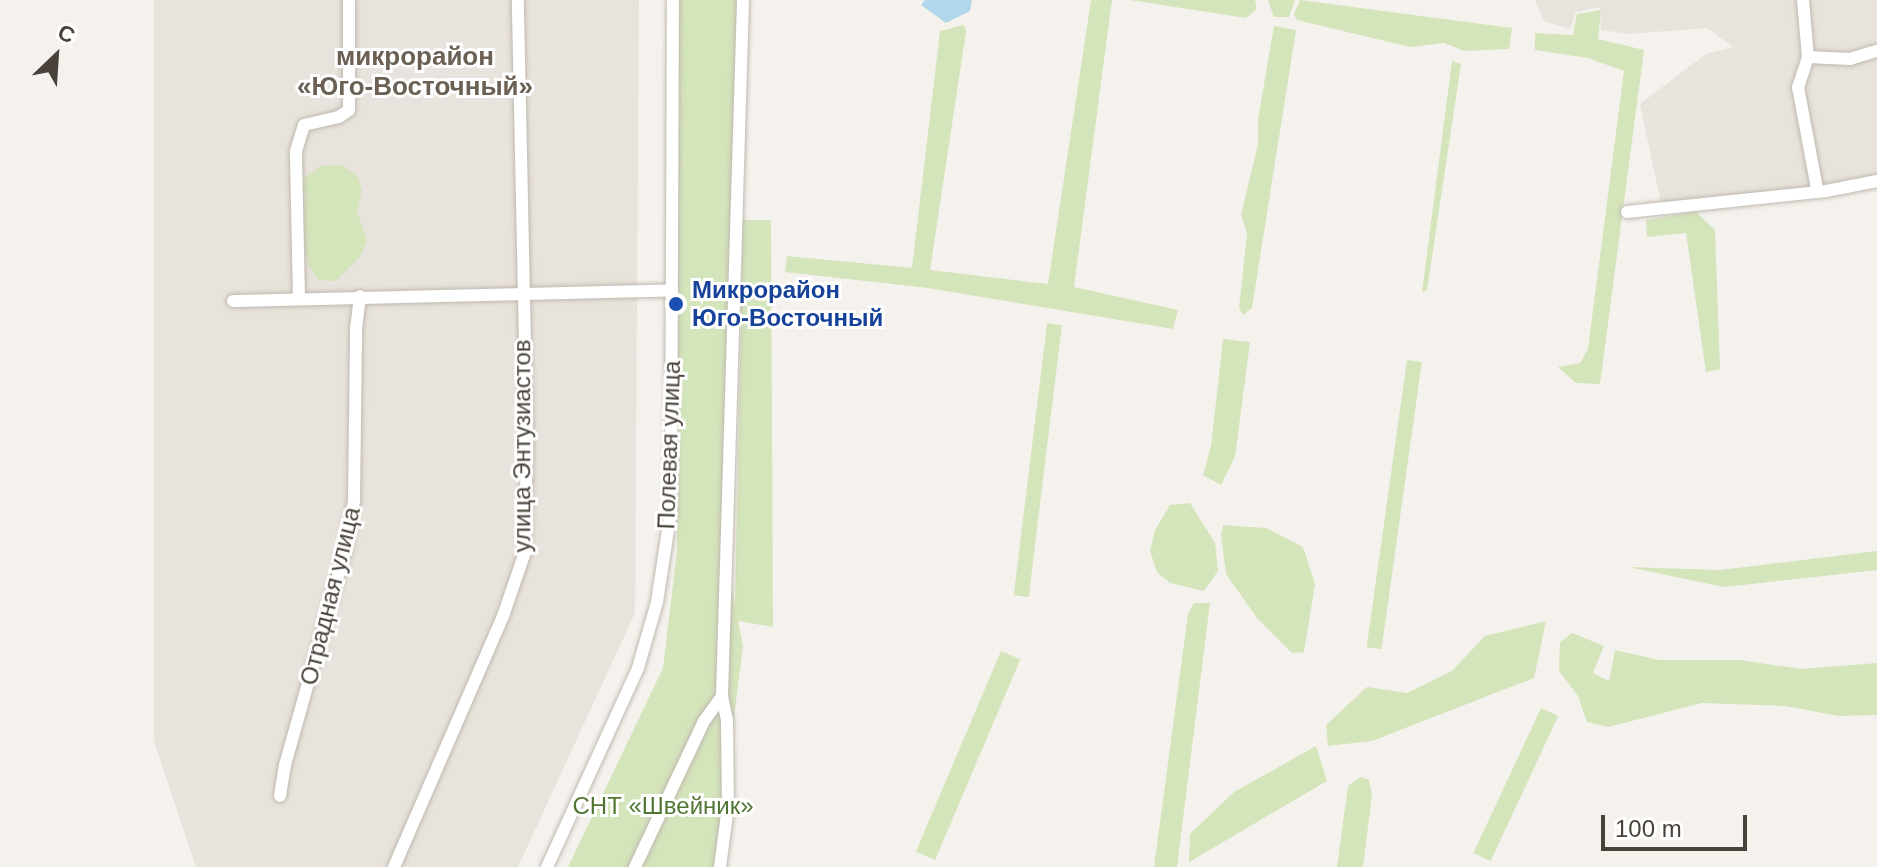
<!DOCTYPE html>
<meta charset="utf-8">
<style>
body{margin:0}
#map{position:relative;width:1877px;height:867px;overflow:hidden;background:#f5f2ed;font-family:Helvetica,sans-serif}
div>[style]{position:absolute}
.residential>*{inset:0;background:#e8e3dc}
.green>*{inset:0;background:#d4e4bb;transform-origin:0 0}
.water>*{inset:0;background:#b1d7ea}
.roads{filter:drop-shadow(0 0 2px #c0b9b0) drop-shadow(0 0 2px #c0b9b0)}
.minor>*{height:12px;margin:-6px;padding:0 6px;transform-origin:6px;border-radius:6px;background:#fff}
.dots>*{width:22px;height:22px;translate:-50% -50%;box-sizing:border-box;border:4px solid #fff;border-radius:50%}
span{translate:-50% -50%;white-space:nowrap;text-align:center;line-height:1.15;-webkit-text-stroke:6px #fff;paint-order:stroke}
.transit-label{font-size:24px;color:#164399;font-weight:700}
.left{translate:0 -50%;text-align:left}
.street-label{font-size:24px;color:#49423b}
.park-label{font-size:24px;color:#517633}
.neighbourhood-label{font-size:26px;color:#6b6053;font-weight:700}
.north{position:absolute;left:16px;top:16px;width:80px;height:80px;-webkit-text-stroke:6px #fff;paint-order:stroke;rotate:25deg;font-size:22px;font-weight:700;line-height:32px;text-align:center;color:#49423b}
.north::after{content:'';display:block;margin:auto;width:28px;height:36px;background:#49423b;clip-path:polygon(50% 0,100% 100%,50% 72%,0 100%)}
.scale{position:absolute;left:1601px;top:815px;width:146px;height:36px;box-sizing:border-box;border:4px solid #49423b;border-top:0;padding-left:10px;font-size:24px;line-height:28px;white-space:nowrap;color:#49423b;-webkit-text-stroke:6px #fff;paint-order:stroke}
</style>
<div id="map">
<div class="residential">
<div style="clip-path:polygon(154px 0,639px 0,635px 613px,518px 867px,196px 867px,154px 741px)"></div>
<div style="clip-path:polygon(1535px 0,1877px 0,1877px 186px,1663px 213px,1640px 104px,1706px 54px,1733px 47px,1707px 28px,1629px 34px,1601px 30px,1600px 7px,1576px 12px,1570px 29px,1544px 21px)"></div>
</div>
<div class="green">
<div style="clip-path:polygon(679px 0,741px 0,727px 570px,735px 604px,743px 220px,771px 220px,773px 627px,738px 621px,743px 646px,715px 867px,568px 867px,663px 668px,677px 551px)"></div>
<div style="clip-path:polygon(1091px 0,1112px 0,1074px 287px,1178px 310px,1173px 329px,928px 288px,785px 272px,787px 256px,912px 268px,940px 31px,964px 25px,966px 32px,930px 270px,1048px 284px)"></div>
<div style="clip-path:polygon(1130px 0,1255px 0,1257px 9px,1246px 18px)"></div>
<div style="clip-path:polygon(1268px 0,1295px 0,1289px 17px,1274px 17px)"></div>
<div style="clip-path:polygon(1300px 0,1512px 28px,1509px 49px,1464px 51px,1444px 43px,1410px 47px,1297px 20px,1294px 14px)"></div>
<div style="clip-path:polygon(1601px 10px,1598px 39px,1644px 50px,1600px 384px,1576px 383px,1558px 367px,1580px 363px,1588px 349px,1624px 71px,1588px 58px,1535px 50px,1535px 33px,1573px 35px,1577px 14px)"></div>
<div style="clip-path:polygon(1274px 26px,1296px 30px,1252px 308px,1243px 315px,1239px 308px,1247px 233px,1241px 215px,1258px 144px,1258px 119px)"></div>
<div style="clip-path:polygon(1452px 61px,1461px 64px,1427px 290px,1422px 292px)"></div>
<div style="clip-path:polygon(341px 165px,357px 175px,362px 191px,357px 211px,367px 240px,360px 257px,336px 281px,318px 280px,308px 265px,298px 214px,307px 199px,300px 188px,305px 177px,321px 166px)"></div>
<div style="clip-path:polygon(1696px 212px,1715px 230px,1720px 369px,1706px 372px,1686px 233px,1647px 237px,1646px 220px)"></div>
<div style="left:1062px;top:325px;width:274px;height:15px;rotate:97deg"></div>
<div style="clip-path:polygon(1223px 339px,1250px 342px,1235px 457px,1221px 485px,1203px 475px,1211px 446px)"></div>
<div style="left:1407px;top:360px;width:15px;height:290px;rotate:8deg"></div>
<div style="clip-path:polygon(1190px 503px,1215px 543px,1218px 571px,1204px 591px,1170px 583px,1157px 572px,1150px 551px,1155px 530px,1170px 505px)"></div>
<div style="clip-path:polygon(1223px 525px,1266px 528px,1303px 547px,1315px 584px,1304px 652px,1292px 653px,1257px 618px,1226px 574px,1221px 535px)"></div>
<div style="clip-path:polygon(1877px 551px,1877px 570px,1724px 587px,1628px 567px,1720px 570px)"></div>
<div style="clip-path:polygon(1194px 603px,1210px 603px,1177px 867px,1154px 867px,1188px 614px)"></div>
<div style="clip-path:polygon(1546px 621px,1534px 678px,1372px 741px,1328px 746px,1326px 725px,1367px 687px,1407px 693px,1452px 671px,1485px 636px)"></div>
<div style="clip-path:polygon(1572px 633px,1604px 646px,1593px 673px,1609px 681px,1615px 650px,1659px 660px,1740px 660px,1801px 669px,1877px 663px,1877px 715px,1839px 716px,1785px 706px,1702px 703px,1608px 727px,1587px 722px,1578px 696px,1559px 671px,1560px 642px)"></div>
<div style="left:1001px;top:651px;width:21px;height:218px;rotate:23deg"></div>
<div style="left:1541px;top:708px;width:19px;height:160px;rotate:25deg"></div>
<div style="clip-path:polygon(1316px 746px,1327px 781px,1189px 862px,1190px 834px,1234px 792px)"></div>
<div style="clip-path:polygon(1360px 777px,1369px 780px,1372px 795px,1363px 867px,1337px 867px,1348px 786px)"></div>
</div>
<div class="water">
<div style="clip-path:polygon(925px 0,972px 0,970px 11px,946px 23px,921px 5px)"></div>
</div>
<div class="roads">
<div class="minor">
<div style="left:1803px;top:0;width:57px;rotate:85deg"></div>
<div style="left:1808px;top:57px;width:32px;rotate:108deg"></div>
<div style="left:1798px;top:87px;width:104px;rotate:79.4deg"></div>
<div style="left:1808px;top:57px;width:42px;rotate:2.7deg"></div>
<div style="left:1850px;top:59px;width:28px;rotate:-17deg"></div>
<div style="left:1627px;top:212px;width:200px;rotate:-6deg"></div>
<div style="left:1826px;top:191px;width:52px;rotate:-11.1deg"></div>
<div style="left:299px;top:299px;width:148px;rotate:-91.2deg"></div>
<div style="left:296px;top:151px;width:27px;rotate:-73deg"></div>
<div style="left:304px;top:125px;width:36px;rotate:-13deg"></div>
<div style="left:339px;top:117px;width:12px;rotate:-35deg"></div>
<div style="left:349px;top:110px;width:110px;rotate:-90deg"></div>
<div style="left:233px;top:301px;width:439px;rotate:-1.4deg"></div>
<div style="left:280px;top:796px;width:31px;rotate:-81deg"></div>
<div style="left:285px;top:765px;width:225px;rotate:-74.3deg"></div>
<div style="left:346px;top:548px;width:48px;rotate:-80.3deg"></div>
<div style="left:354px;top:501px;width:172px;rotate:-89.3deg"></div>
<div style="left:356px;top:329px;width:33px;rotate:-83deg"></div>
<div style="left:394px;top:867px;width:274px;rotate:-66.5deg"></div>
<div style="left:503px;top:616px;width:68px;rotate:-71deg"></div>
<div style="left:525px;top:552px;width:112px;rotate:-89deg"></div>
<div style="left:527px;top:440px;width:440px;rotate:-91.2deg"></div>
<div style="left:547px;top:867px;width:219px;rotate:-65.4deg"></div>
<div style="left:638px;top:668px;width:69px;rotate:-73.9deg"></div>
<div style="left:657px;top:602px;width:93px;rotate:-81.3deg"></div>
<div style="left:671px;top:510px;width:510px;rotate:-89.78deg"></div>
<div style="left:635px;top:867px;width:161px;rotate:-64.7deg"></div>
<div style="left:704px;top:721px;width:31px;rotate:-54deg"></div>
<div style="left:722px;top:696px;width:696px;rotate:-88.27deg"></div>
<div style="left:720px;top:867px;width:61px;rotate:-82.4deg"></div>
<div style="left:728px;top:807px;width:87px;rotate:-90.7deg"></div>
<div style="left:727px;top:720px;width:25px;rotate:-102deg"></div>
</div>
</div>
<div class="dots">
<div style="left:676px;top:304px;background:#1a4fb4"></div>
</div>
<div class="transit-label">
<span class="left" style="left:692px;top:304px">Микрорайон<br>Юго-Восточный</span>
</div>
<div class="street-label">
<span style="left:669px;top:445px;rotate:-88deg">Полевая улица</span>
<span style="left:522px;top:446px;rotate:-90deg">улица Энтузиастов</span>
<span style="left:330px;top:596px;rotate:-76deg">Отрадная улица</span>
</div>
<div class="park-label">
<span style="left:663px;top:806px">СНТ «Швейник»</span>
</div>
<div class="neighbourhood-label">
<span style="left:415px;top:72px">микрорайон<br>«Юго-Восточный»</span>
</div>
<div class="north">С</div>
<div class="scale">100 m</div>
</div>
